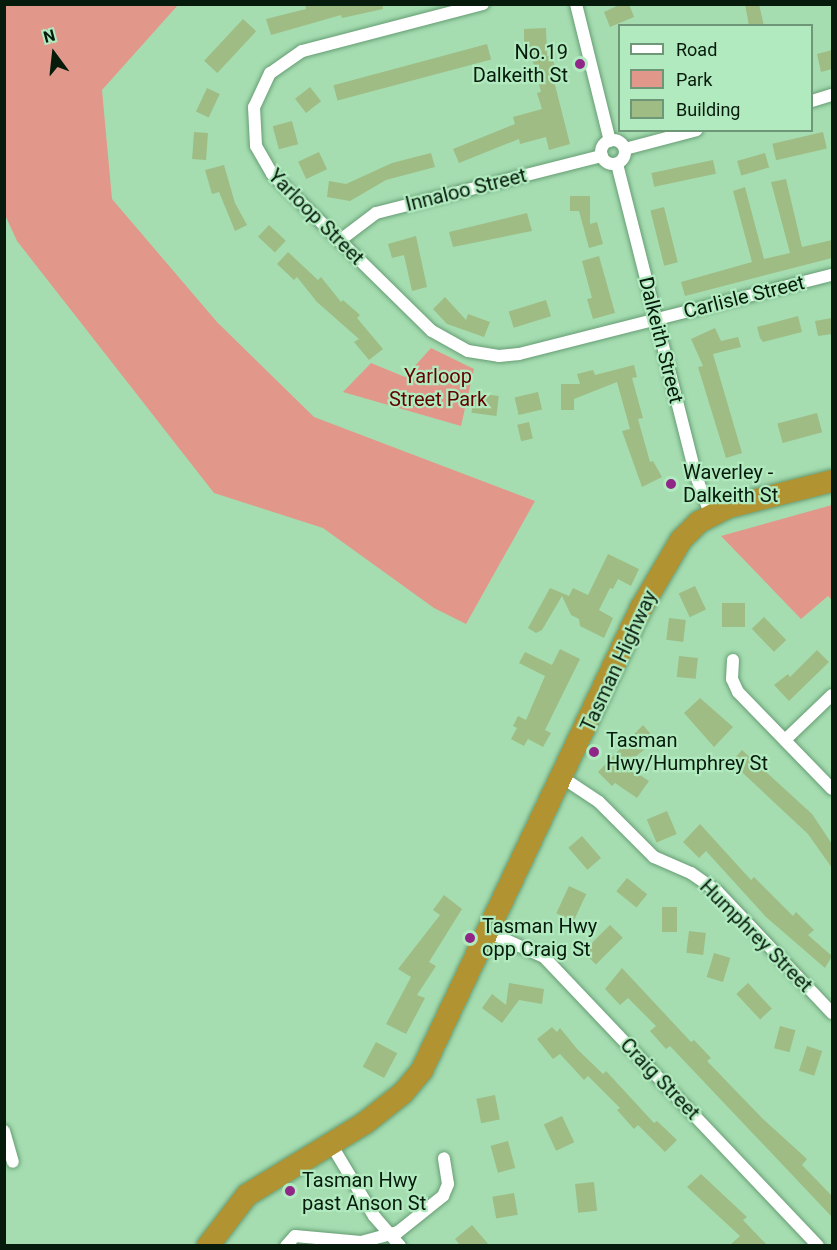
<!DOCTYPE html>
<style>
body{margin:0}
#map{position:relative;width:837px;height:1250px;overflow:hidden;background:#a5ddb1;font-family:Roboto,sans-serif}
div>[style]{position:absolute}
.green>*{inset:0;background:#e1988a}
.building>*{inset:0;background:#9ebc84;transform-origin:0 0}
.roads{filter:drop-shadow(0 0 2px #679d74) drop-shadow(0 0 2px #679d74)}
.street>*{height:12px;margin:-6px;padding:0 6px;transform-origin:6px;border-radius:6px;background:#fff}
.street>.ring{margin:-6px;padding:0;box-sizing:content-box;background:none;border:12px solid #fff;border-radius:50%}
.highway>*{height:22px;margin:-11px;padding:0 11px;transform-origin:11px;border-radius:11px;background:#b19332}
.dots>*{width:16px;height:16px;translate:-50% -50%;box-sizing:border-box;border:3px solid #b1eabe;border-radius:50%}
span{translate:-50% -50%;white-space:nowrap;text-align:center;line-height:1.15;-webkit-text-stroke:4.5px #b1eabe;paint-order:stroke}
.poi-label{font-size:20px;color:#061b0c}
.right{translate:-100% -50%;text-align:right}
.left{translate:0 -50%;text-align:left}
.street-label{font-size:20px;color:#061b0c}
.park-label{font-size:20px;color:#620200}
.frame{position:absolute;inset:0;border:6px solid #061b0c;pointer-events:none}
.legend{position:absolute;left:618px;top:24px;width:195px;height:108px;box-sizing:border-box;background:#b1eabe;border:2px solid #6d9777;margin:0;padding:8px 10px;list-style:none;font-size:18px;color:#061b0c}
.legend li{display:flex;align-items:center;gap:12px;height:30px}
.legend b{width:30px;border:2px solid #6d9777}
.north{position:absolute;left:24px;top:24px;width:60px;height:60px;-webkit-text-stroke:4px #b1eabe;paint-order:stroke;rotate:345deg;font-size:16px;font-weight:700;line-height:24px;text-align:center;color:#061b0c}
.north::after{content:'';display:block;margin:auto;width:21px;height:27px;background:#061b0c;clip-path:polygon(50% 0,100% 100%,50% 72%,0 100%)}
</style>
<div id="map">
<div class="green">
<div style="clip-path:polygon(5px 4px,178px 5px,102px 90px,112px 199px,217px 322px,314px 417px,535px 501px,466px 624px,434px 608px,323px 528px,214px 493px,17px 241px,5px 215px)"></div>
<div style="clip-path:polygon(431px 348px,474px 369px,461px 426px,343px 392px,371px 363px,405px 377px)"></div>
<div style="clip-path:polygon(832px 505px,832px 600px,828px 596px,801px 619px,721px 536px)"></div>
</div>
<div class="building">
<div style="clip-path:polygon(305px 4px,382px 4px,383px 9px,342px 18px,341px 15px,271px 35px,266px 19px,306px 9px)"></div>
<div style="clip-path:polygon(621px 4px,629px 4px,634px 17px,610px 27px,604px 12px)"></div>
<div style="clip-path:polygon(745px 4px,759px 4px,764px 26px,749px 26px)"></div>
<div style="left:243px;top:19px;width:18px;height:57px;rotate:43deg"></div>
<div style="clip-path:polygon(546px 28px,547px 56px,552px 55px,558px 79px,554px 81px,570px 144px,549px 150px,546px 137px,520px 144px,519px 139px,459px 163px,453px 149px,515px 124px,513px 117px,542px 109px,537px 93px,541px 92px,528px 44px,524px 44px,524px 29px)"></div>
<div style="left:487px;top:44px;width:16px;height:159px;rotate:75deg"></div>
<div style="clip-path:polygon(832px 50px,832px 69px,821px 72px,817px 54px)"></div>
<div style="left:310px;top:87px;width:18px;height:19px;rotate:52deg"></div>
<div style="left:207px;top:88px;width:14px;height:26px;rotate:25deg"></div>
<div style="left:292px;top:121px;width:24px;height:20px;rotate:75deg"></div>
<div style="left:194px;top:132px;width:14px;height:27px;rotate:4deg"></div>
<div style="left:823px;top:132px;width:17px;height:52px;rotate:77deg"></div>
<div style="left:319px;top:152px;width:19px;height:23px;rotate:65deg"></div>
<div style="clip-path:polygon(431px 153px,435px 167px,386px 180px,350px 201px,327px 197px,329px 181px,346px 184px,392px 163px)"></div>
<div style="left:765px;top:153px;width:15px;height:29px;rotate:74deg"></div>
<div style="left:713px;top:160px;width:14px;height:63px;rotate:78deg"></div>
<div style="clip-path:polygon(224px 165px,235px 203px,247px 225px,235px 231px,219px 192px,212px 194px,205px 170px)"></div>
<div style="clip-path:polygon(786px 179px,802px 247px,832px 240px,832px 258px,685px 296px,681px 282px,752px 262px,733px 191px,745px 187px,764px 259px,790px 253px,771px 182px)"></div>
<div style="clip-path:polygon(570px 196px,590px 196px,590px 224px,597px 222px,603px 244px,589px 248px,579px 211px,570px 211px)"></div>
<div style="left:664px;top:207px;width:57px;height:14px;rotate:76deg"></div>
<div style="clip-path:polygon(527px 213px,532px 231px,453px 247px,449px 232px)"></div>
<div style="left:269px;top:225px;width:23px;height:16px;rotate:43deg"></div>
<div style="clip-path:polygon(416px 236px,427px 287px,412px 291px,404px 255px,392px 258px,388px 244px)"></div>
<div style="clip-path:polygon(288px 252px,318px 280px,321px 277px,341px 302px,343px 300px,360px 315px,357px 318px,383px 349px,369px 360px,354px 342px,359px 339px,317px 302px,297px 277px,294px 280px,277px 264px)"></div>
<div style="clip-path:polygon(599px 256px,615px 313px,593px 319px,587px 299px,592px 298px,582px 261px)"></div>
<div style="clip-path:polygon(445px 297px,466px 320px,468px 314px,490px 322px,484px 337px,447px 324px,433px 309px)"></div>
<div style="left:546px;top:300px;width:17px;height:39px;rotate:73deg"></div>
<div style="clip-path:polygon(798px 316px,802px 332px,763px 342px,760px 338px,757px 327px)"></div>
<div style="clip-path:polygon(832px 318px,832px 334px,818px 336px,815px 321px)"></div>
<div style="clip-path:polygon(715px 328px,721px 341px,738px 337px,741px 347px,713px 354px,742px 453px,726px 458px,698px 367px,703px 366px,691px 339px)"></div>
<div style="clip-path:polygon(634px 365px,637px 377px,632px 378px,643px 418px,638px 419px,650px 462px,653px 461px,662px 477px,642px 487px,622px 431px,630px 429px,617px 382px,574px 399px,574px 410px,561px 410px,561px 384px,580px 384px,577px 374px,593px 370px,595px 375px)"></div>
<div style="left:538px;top:392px;width:18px;height:24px;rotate:77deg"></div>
<div style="left:474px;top:393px;width:25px;height:20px;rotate:7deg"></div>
<div style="left:817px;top:413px;width:20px;height:41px;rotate:75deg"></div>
<div style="left:529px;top:422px;width:17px;height:12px;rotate:77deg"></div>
<div style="clip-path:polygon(608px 554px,639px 569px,631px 586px,618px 579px,613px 589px,610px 588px,599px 610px,613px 618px,604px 638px,580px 626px,579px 619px,571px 615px,562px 596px,542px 630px,536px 633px,528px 628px,550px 588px,569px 596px,573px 588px,588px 595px)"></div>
<div style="left:695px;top:586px;width:26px;height:18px;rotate:65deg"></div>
<div style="left:722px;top:603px;width:23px;height:24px"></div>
<div style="left:764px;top:617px;width:32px;height:17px;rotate:46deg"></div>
<div style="left:669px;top:618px;width:17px;height:22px;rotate:7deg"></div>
<div style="clip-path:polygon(560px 649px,580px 659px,545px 730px,551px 733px,543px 747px,528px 739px,524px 746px,511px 739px,517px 728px,513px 726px,518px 716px,526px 720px,545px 676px,519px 663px,525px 652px,552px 665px)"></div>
<div style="clip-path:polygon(817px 650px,829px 662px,789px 701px,774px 685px,788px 674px,790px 677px)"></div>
<div style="left:679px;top:656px;width:19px;height:21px;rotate:6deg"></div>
<div style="clip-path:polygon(700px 698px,733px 727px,714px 747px,684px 713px)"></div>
<div style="clip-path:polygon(643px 725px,656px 740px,629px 762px,629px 768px,649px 781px,637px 798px,615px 783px,612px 786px,598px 772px)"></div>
<div style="clip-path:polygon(742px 750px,812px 814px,832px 844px,832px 868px,808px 834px,731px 762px)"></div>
<div style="left:667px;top:811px;width:25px;height:22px;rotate:67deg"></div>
<div style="clip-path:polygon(700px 824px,751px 880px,754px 877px,793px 916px,796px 912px,814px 930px,808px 935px,832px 956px,825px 968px,766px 917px,706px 851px,699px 858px,683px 842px)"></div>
<div style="left:582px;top:836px;width:29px;height:18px;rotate:49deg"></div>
<div style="left:627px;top:878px;width:26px;height:17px;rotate:39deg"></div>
<div style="left:569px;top:886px;width:19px;height:30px;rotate:25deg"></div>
<div style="clip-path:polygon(444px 895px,462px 909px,429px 962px,436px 966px,417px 995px,425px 998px,406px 1034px,386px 1024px,411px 977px,398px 969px,440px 915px,433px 910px)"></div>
<div style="left:662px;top:907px;width:15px;height:25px"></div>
<div style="left:610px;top:925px;width:18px;height:38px;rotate:45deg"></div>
<div style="left:689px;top:931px;width:17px;height:22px;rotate:7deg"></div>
<div style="left:714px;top:953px;width:17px;height:25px;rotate:17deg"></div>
<div style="clip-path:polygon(622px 968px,691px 1042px,694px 1040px,711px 1058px,707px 1061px,762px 1118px,807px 1159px,802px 1165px,832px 1196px,832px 1217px,670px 1046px,666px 1049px,650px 1031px,656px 1026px,628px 998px,620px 1005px,605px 989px)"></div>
<div style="clip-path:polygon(509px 983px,544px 989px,542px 1004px,519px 1000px,502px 1023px,482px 1008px,492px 994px,506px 1005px)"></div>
<div style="left:748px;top:983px;width:35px;height:16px;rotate:47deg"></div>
<div style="left:780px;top:1026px;width:16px;height:23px;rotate:15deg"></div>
<div style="clip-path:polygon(552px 1027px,557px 1032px,560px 1028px,578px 1050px,603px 1074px,606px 1071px,654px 1123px,657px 1121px,677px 1140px,665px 1152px,638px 1125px,634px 1129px,617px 1110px,620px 1108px,588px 1076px,584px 1080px,560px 1054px,553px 1059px,537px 1039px)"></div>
<div style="left:376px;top:1042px;width:24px;height:28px;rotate:28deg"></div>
<div style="left:807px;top:1046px;width:16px;height:26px;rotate:18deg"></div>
<div style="left:495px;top:1095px;width:25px;height:19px;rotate:79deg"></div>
<div style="left:562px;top:1116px;width:29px;height:20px;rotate:65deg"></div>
<div style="left:508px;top:1141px;width:28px;height:18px;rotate:75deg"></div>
<div style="clip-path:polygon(701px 1174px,747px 1217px,743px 1220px,767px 1245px,730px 1245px,740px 1236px,687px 1187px)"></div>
<div style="left:594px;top:1182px;width:29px;height:19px;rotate:84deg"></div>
<div style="left:514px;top:1193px;width:22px;height:22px;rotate:80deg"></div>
<div style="clip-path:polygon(472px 1225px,489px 1245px,460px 1245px,455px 1239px)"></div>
</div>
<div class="roads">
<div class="street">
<div style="left:483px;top:4px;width:187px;rotate:165.4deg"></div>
<div style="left:302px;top:51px;width:39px;rotate:145deg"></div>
<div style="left:270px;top:73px;width:38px;rotate:115deg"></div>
<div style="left:254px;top:107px;width:39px;rotate:87deg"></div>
<div style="left:256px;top:146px;width:32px;rotate:60deg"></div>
<div style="left:272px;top:174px;width:224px;rotate:44.5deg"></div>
<div style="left:432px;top:331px;width:41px;rotate:29.1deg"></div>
<div style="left:468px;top:351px;width:31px;rotate:9deg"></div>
<div style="left:499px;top:356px;width:20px;rotate:-6deg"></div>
<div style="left:519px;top:354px;width:323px;rotate:-14.2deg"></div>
<div style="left:576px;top:4px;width:141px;rotate:76.1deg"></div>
<div style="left:812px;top:101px;width:21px;rotate:-17deg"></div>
<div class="ring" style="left:601px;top:140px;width:12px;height:12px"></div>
<div style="left:625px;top:149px;width:74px;rotate:-14.8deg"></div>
<div style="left:617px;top:164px;width:322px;rotate:75.8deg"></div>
<div style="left:696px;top:476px;width:43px;rotate:69.4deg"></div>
<div style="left:339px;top:241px;width:46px;rotate:-37.1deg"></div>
<div style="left:376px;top:213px;width:233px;rotate:-14.2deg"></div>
<div style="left:733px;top:660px;width:19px;rotate:93deg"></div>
<div style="left:732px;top:679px;width:14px;rotate:65deg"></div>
<div style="left:738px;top:692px;width:135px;rotate:45.9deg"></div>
<div style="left:785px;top:740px;width:65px;rotate:-43.8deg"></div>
<div style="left:563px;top:778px;width:43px;rotate:33.7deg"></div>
<div style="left:599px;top:802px;width:78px;rotate:45deg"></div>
<div style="left:654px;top:857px;width:40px;rotate:23.4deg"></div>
<div style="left:691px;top:873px;width:32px;rotate:35deg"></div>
<div style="left:717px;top:891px;width:168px;rotate:46.7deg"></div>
<div style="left:488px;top:932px;width:61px;rotate:24.1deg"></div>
<div style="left:544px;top:957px;width:398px;rotate:46.5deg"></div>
<div style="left:4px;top:1131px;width:32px;rotate:74deg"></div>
<div style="left:331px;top:1144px;width:84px;rotate:59.2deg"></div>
<div style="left:374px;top:1216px;width:40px;rotate:49deg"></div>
<div style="left:286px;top:1246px;width:13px;rotate:-48deg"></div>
<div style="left:295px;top:1236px;width:66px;rotate:5.2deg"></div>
<div style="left:361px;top:1242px;width:38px;rotate:-15deg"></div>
<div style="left:398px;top:1232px;width:58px;rotate:-38.7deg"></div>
<div style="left:443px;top:1196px;width:13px;rotate:-67deg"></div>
<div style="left:448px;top:1184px;width:26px;rotate:-99deg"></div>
</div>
<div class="highway">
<div style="left:208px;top:1246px;width:64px;rotate:-52.6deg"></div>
<div style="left:247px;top:1195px;width:138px;rotate:-31.4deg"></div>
<div style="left:365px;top:1123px;width:48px;rotate:-38.3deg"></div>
<div style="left:403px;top:1093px;width:30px;rotate:-50deg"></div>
<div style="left:422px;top:1070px;width:511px;rotate:-64.64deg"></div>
<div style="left:641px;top:608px;width:79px;rotate:-59.5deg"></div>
<div style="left:681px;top:540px;width:25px;rotate:-45deg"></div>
<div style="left:699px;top:522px;width:34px;rotate:-27deg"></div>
<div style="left:729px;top:507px;width:106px;rotate:-14.2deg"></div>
</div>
</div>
<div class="dots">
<div style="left:580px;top:64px;background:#912689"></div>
<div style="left:671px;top:484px;background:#912689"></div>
<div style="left:594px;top:752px;background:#912689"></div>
<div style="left:470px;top:938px;background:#912689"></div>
<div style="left:290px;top:1191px;background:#912689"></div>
</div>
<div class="poi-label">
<span class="right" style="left:568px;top:64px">No.19<br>Dalkeith St</span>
<span class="left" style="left:683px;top:484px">Waverley -<br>Dalkeith St</span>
<span class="left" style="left:606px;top:752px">Tasman<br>Hwy/Humphrey St</span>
<span class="left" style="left:482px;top:938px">Tasman Hwy<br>opp Craig St</span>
<span class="left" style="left:302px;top:1192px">Tasman Hwy<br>past Anson St</span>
</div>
<div class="street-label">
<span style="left:466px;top:190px;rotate:-14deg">Innaloo Street</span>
<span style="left:316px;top:217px;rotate:45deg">Yarloop Street</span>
<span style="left:744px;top:297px;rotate:-14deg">Carlisle Street</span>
<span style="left:661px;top:340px;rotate:76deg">Dalkeith Street</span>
<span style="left:619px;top:661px;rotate:-65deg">Tasman Highway</span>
<span style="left:756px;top:936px;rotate:45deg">Humphrey Street</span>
<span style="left:660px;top:1079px;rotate:46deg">Craig Street</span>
</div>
<div class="park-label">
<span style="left:438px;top:388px">Yarloop<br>Street Park</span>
</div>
<div class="frame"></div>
<ul class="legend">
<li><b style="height:8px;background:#fff"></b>Road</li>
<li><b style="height:16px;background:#e1988a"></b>Park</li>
<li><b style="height:16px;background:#9ebc84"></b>Building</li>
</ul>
<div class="north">N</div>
</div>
